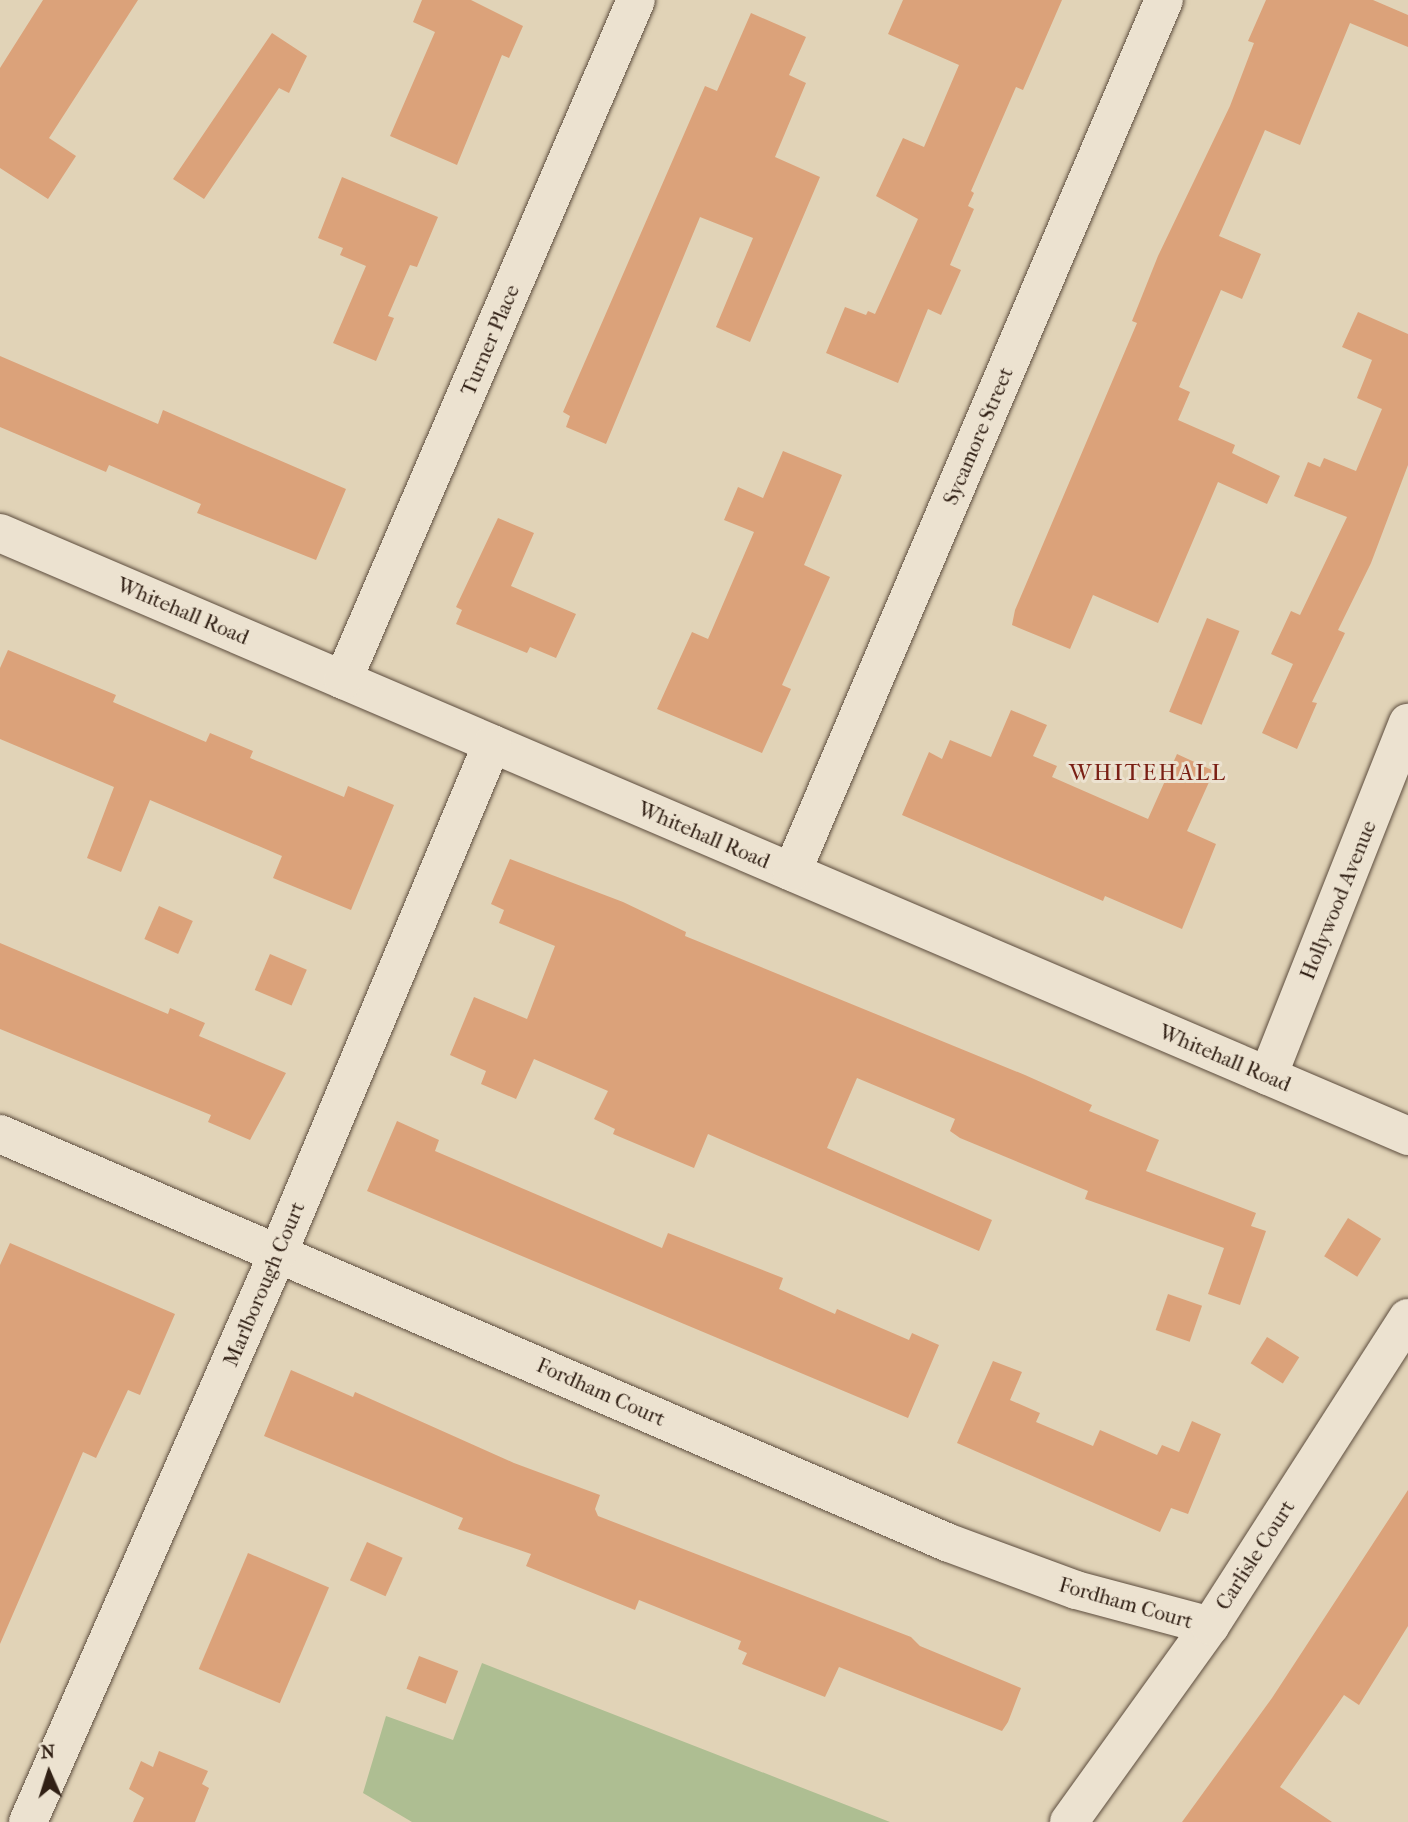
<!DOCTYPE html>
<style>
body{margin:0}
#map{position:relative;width:1408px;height:1822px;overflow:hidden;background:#e1d3b7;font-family:"IM FELL French Canon",serif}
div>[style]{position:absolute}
.green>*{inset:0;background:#aebe92}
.building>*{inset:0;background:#dba27a;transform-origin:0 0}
.roads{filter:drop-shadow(0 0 2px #5d4d3e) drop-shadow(0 0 2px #5d4d3e)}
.minor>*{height:38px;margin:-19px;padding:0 19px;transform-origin:19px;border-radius:19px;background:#ece2d0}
span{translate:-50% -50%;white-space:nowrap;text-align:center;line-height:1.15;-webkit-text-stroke:6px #ece2d0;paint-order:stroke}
.street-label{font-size:21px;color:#312015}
.neighbourhood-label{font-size:23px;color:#7a1f14;letter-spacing:2px}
.north{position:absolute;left:14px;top:1738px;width:70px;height:70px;-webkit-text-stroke:5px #ece2d0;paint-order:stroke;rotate:357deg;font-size:19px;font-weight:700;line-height:28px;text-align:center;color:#312015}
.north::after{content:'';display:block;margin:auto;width:24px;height:32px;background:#312015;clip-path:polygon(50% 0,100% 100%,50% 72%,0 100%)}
</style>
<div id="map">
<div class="green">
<div style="clip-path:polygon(482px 1663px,890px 1822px,412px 1822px,363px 1793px,386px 1716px,453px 1740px)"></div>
</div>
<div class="building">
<div style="clip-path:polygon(43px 0,138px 0,49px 138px,76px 156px,48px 199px,0 168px,0 68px)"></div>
<div style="clip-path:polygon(422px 0,471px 0,523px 26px,509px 58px,502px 55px,457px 165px,390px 136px,435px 32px,413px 22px)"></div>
<div style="clip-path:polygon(903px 0,1062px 0,1023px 90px,1016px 87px,971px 191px,974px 193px,968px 206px,974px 209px,950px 265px,961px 270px,941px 315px,928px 309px,898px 383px,826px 353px,845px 307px,866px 315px,868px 311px,875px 314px,918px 219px,876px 196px,903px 138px,924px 147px,959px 65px,888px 34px)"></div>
<div style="clip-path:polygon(1266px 0,1373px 0,1408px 15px,1408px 47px,1350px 23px,1300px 145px,1265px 130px,1219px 236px,1261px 254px,1242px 299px,1221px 290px,1179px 387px,1190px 392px,1178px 420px,1235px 445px,1232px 453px,1280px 476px,1267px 504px,1218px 482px,1158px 623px,1093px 595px,1070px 649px,1012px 625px,1015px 610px,1137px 323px,1132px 321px,1158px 256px,1230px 106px,1254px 43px,1248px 41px)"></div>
<div style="clip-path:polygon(751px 13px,806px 37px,789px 75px,806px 83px,775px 157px,820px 177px,750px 342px,716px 327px,753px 238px,700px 217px,606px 444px,566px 427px,570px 416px,563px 412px,705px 86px,717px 91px)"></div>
<div style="clip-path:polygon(272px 33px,307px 56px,289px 93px,279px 88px,204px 199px,173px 179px)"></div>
<div style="clip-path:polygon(342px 177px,438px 217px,417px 267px,410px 265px,388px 316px,394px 318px,376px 361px,333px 343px,366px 266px,340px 255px,343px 248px,318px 238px)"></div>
<div style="clip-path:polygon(1358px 312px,1408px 334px,1408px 465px,1371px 563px,1338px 630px,1345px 633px,1312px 702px,1317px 703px,1297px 749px,1262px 733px,1293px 664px,1271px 654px,1291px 611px,1300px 615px,1347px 517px,1294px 496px,1308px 462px,1320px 467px,1324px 458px,1356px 471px,1382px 409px,1357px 398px,1372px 360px,1342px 347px)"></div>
<div style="clip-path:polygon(0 356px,158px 424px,163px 410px,346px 489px,316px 560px,197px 513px,201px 504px,109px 465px,106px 472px,0 427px)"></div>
<div style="clip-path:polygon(783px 451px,842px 475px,804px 565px,830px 577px,782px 685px,791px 689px,762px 753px,657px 709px,692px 632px,708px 639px,754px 532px,724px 520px,738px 487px,763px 498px)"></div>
<div style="clip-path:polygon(498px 518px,534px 533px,511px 586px,576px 614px,556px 658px,530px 647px,527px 653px,456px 624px,462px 610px,456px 607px)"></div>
<div style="left:1207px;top:618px;width:35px;height:101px;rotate:22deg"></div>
<div style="clip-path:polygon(8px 650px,116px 695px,113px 702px,206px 742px,210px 733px,253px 751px,250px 758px,344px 797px,348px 786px,394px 805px,351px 910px,273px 878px,282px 856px,150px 800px,121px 872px,87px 858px,114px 787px,0 739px,0 668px)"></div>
<div style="clip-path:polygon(1011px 710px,1047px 725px,1033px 756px,1057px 766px,1052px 777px,1148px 819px,1177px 754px,1214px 771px,1187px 831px,1216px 844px,1182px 929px,1105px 896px,1103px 901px,902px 815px,929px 752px,942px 759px,950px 740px,991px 757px)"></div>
<div style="clip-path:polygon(510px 859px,623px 902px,686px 932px,685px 936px,1025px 1075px,1092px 1105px,1089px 1111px,1159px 1140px,1146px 1171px,1256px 1213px,1251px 1226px,1266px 1231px,1240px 1305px,1208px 1294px,1224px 1248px,1085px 1199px,1088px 1191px,960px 1138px,950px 1131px,955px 1119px,857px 1078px,827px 1148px,992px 1220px,979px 1251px,708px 1134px,694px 1168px,613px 1134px,615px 1129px,594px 1119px,608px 1091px,534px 1059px,516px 1099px,481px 1084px,486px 1071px,450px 1055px,474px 997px,527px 1019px,555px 946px,499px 923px,504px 910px,491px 904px)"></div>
<div style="left:159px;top:906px;width:37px;height:36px;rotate:24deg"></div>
<div style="clip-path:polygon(0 943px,168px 1014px,170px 1008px,205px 1023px,199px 1036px,286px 1073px,250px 1140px,208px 1122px,211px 1115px,0 1029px)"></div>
<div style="left:270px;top:954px;width:40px;height:39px;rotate:23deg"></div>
<div style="clip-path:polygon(397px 1121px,439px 1140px,435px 1151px,662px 1248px,668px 1233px,783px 1278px,779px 1289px,835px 1314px,837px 1309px,909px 1340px,912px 1333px,939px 1345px,908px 1418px,367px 1191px)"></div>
<div style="left:1348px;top:1218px;width:39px;height:45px;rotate:32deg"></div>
<div style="clip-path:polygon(10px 1243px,175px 1314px,140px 1395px,128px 1390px,96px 1458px,83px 1452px,0 1644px,0 1265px)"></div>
<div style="left:1168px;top:1294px;width:36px;height:38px;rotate:19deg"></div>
<div style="left:1267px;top:1337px;width:38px;height:31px;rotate:32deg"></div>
<div style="clip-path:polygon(993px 1361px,1022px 1372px,1010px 1400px,1040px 1413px,1036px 1422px,1093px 1446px,1100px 1430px,1157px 1455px,1162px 1445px,1179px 1452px,1192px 1421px,1221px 1434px,1188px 1514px,1171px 1508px,1160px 1532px,957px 1443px)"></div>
<div style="clip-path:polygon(291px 1370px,353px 1397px,355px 1392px,514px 1463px,600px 1495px,595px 1509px,598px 1516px,911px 1637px,920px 1646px,1021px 1688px,1008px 1722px,1002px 1731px,839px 1667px,825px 1697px,742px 1664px,747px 1653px,738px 1649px,741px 1641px,639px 1600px,635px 1610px,526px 1566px,531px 1554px,458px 1529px,463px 1518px,264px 1436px)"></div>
<div style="clip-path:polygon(1408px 1490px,1408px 1626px,1359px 1705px,1344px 1695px,1280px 1787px,1332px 1822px,1182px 1822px,1272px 1698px)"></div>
<div style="left:367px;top:1542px;width:39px;height:42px;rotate:24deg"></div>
<div style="left:248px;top:1553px;width:88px;height:126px;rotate:23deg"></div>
<div style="left:419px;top:1656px;width:42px;height:35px;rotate:21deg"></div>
<div style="clip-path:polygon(159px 1751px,208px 1771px,202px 1784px,209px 1788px,195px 1822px,133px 1822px,144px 1798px,129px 1789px,141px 1761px,153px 1767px)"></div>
</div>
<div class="roads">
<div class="minor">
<div style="left:0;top:533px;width:1532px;rotate:23.18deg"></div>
<div style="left:343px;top:680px;width:740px;rotate:-66.69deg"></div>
<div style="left:792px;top:872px;width:948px;rotate:-66.9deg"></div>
<div style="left:1268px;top:1076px;width:380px;rotate:-68.4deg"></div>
<div style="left:0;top:1134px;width:1033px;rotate:23.32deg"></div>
<div style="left:949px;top:1543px;width:135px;rotate:20.3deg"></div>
<div style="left:1076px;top:1590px;width:139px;rotate:15deg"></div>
<div style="left:28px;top:1822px;width:624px;rotate:-66.27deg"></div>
<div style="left:279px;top:1251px;width:550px;rotate:-67.21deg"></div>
<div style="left:1069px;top:1822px;width:241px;rotate:-54.3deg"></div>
<div style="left:1210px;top:1626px;width:366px;rotate:-57.3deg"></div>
</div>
</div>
<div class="street-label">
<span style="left:490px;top:340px;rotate:-67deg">Turner Place</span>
<span style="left:978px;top:436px;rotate:-67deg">Sycamore Street</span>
<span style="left:183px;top:611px;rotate:23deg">Whitehall Road</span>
<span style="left:704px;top:835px;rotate:23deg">Whitehall Road</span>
<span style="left:1338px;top:900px;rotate:-68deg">Hollywood Avenue</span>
<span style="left:1225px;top:1058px;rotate:23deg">Whitehall Road</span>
<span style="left:264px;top:1284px;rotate:-67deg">Marlborough Court</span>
<span style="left:601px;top:1392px;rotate:24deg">Fordham Court</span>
<span style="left:1255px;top:1555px;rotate:-57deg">Carlisle Court</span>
<span style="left:1126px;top:1603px;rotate:16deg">Fordham Court</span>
</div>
<div class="neighbourhood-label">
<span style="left:1148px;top:773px">WHITEHALL</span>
</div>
<div class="north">N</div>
</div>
